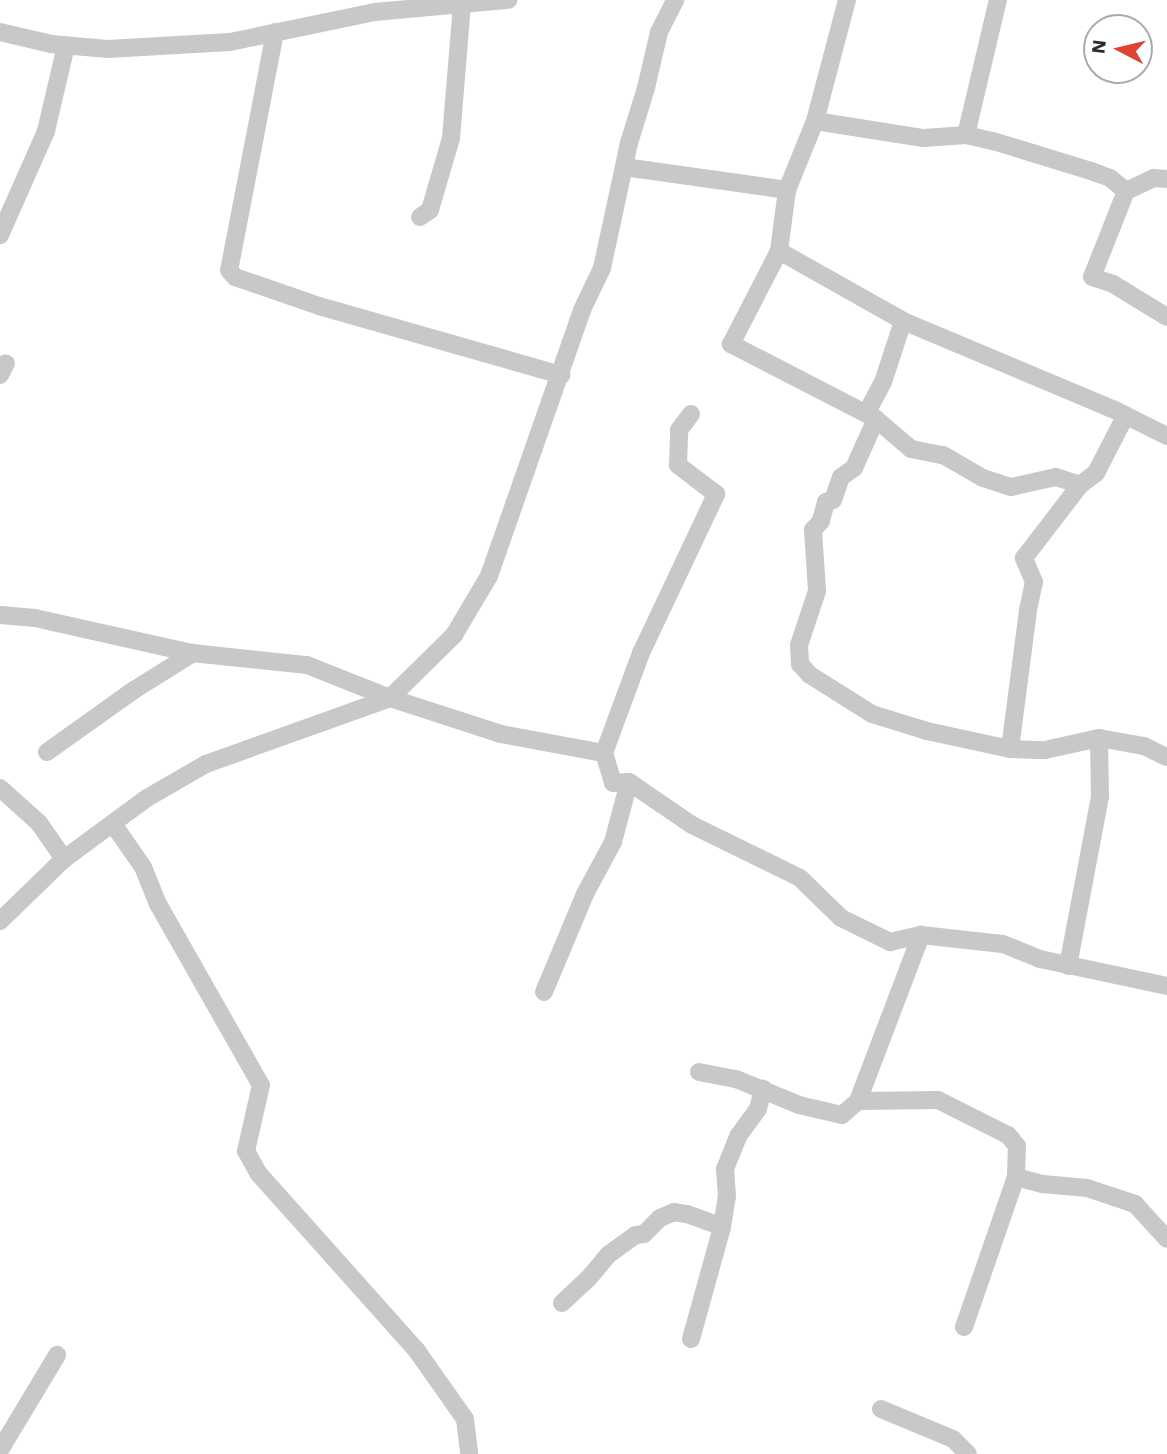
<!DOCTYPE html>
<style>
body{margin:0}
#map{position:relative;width:1167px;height:1454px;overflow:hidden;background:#fff;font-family:"Work Sans",sans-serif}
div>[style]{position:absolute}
.minor>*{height:18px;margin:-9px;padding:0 9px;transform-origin:9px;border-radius:9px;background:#c8c8c8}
span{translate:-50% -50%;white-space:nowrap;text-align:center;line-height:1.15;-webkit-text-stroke:7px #fff;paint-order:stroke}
.north{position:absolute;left:1083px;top:14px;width:70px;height:70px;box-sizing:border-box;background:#fff;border:2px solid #aaa;border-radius:50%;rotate:277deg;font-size:19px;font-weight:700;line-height:28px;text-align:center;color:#2b2b2b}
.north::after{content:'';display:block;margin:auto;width:24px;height:32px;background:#df4431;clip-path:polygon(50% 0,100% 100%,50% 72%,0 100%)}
</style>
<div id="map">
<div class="minor">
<div style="left:847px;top:0;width:125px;rotate:104.8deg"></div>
<div style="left:815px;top:121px;width:74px;rotate:112.1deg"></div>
<div style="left:787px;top:190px;width:62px;rotate:97.5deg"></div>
<div style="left:779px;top:251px;width:142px;rotate:29.4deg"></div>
<div style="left:903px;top:321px;width:230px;rotate:22.8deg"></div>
<div style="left:1115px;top:410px;width:58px;rotate:26.6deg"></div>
<div style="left:0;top:32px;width:52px;rotate:13.2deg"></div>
<div style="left:51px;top:44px;width:57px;rotate:5deg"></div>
<div style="left:108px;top:49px;width:122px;rotate:-3.3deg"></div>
<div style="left:230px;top:42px;width:148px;rotate:-11.7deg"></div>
<div style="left:375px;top:12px;width:134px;rotate:-5.2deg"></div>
<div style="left:275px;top:32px;width:242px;rotate:100.9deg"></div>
<div style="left:229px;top:270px;width:9px;rotate:49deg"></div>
<div style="left:235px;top:277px;width:89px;rotate:19deg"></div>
<div style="left:319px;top:306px;width:252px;rotate:15.9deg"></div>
<div style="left:815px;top:121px;width:110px;rotate:8.9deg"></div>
<div style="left:924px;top:138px;width:42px;rotate:-4.1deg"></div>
<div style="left:966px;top:135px;width:28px;rotate:13deg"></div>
<div style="left:993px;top:141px;width:102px;rotate:17deg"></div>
<div style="left:1091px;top:171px;width:20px;rotate:20deg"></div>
<div style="left:1110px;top:178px;width:21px;rotate:39deg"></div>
<div style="left:966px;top:135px;width:139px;rotate:-76.7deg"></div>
<div style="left:624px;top:167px;width:165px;rotate:8deg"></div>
<div style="left:1167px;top:179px;width:13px;rotate:-176deg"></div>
<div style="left:1154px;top:178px;width:31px;rotate:155deg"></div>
<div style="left:1126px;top:191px;width:92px;rotate:111.6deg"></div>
<div style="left:1092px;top:277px;width:22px;rotate:18deg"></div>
<div style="left:1113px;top:284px;width:63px;rotate:31.4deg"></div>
<div style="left:420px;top:217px;width:12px;rotate:-35deg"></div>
<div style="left:430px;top:210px;width:75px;rotate:-73.7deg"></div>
<div style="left:451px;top:138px;width:134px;rotate:-85.3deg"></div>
<div style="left:0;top:235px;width:114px;rotate:-66.1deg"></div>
<div style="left:46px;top:131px;width:87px;rotate:-76.8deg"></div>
<div style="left:779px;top:251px;width:105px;rotate:117.3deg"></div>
<div style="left:731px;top:344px;width:163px;rotate:27.3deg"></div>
<div style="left:876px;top:419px;width:54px;rotate:114.2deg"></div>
<div style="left:854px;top:468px;width:16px;rotate:145deg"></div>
<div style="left:841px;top:477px;width:24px;rotate:109deg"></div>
<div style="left:833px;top:500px;width:7px;rotate:164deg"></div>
<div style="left:826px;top:502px;width:20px;rotate:105deg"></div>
<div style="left:821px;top:521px;width:12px;rotate:132deg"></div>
<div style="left:813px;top:530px;width:61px;rotate:86.2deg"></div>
<div style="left:817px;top:591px;width:57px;rotate:108.4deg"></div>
<div style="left:799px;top:645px;width:19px;rotate:87deg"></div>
<div style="left:800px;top:664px;width:15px;rotate:48deg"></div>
<div style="left:810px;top:675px;width:73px;rotate:32.2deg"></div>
<div style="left:872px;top:714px;width:58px;rotate:17.2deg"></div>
<div style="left:927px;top:731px;width:85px;rotate:12.2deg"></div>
<div style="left:1010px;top:749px;width:35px;rotate:2deg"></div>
<div style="left:1045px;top:750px;width:55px;rotate:-12.5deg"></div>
<div style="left:1099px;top:738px;width:46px;rotate:10.1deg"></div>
<div style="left:1144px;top:746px;width:25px;rotate:26deg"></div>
<div style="left:0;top:375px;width:13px;rotate:-63deg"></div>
<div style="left:867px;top:412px;width:34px;rotate:-62deg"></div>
<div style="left:883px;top:382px;width:64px;rotate:-71.8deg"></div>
<div style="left:876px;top:419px;width:46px;rotate:40.6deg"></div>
<div style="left:911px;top:449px;width:33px;rotate:11deg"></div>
<div style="left:943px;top:455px;width:46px;rotate:29.9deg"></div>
<div style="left:983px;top:478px;width:29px;rotate:18deg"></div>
<div style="left:1011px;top:487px;width:46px;rotate:-12.5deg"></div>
<div style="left:1056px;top:477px;width:25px;rotate:18deg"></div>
<div style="left:1080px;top:485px;width:20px;rotate:-37deg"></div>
<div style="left:1096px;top:473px;width:65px;rotate:-62.7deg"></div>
<div style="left:1px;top:615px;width:34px;rotate:5deg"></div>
<div style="left:35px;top:618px;width:161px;rotate:12.6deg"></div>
<div style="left:192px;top:653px;width:116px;rotate:6deg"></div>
<div style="left:307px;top:665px;width:89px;rotate:21.7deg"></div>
<div style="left:390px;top:698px;width:90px;rotate:-44.5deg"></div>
<div style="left:454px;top:635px;width:69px;rotate:-59.3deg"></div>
<div style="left:489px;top:576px;width:282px;rotate:-70.7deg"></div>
<div style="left:582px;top:310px;width:47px;rotate:-64.5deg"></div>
<div style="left:602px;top:268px;width:128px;rotate:-77.8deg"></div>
<div style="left:629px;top:143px;width:58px;rotate:-72.8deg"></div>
<div style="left:646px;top:88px;width:57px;rotate:-76.9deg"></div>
<div style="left:659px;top:32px;width:36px;rotate:-63deg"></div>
<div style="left:1010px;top:749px;width:140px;rotate:-82.6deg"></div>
<div style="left:1028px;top:610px;width:29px;rotate:-78deg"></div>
<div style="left:1034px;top:582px;width:26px;rotate:-113deg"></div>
<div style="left:1024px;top:558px;width:92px;rotate:-52.5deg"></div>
<div style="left:47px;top:752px;width:107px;rotate:-35.5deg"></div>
<div style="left:134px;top:690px;width:70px;rotate:-32.1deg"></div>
<div style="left:604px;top:753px;width:107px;rotate:-69.7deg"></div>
<div style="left:641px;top:653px;width:176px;rotate:-64.7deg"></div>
<div style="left:716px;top:494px;width:48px;rotate:-142.7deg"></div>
<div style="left:678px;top:465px;width:35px;rotate:-88deg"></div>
<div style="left:679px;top:430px;width:20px;rotate:-53deg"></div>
<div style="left:0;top:788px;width:52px;rotate:41.9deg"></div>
<div style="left:39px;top:823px;width:44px;rotate:55.2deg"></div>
<div style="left:113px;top:824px;width:52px;rotate:55.1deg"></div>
<div style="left:143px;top:867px;width:40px;rotate:68deg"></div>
<div style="left:158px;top:904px;width:208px;rotate:60.4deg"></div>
<div style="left:261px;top:1085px;width:68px;rotate:102.8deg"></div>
<div style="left:246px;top:1151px;width:26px;rotate:61deg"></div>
<div style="left:259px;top:1174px;width:237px;rotate:48.2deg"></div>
<div style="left:417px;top:1351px;width:83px;rotate:54.8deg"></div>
<div style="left:465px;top:1419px;width:35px;rotate:83deg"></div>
<div style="left:0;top:921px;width:89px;rotate:-44.1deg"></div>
<div style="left:64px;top:859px;width:103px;rotate:-36.3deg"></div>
<div style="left:147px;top:798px;width:68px;rotate:-30deg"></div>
<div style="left:206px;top:764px;width:195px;rotate:-19.7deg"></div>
<div style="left:390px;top:698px;width:117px;rotate:18deg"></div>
<div style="left:501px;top:734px;width:105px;rotate:10.5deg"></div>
<div style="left:604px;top:753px;width:31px;rotate:73deg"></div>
<div style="left:613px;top:783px;width:16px;rotate:-4deg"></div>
<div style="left:629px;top:782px;width:76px;rotate:34.3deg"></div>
<div style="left:692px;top:825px;width:120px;rotate:26.1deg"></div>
<div style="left:800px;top:878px;width:57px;rotate:44.3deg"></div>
<div style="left:841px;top:918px;width:55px;rotate:26.1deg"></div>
<div style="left:890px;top:942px;width:32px;rotate:-13deg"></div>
<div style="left:921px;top:935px;width:82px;rotate:6.3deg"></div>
<div style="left:1003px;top:944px;width:40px;rotate:22deg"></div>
<div style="left:1040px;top:959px;width:130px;rotate:12deg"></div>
<div style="left:1068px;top:966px;width:173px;rotate:-79.3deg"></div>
<div style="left:1100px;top:796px;width:58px;rotate:-91deg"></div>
<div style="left:544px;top:992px;width:106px;rotate:-67.3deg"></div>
<div style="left:585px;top:894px;width:59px;rotate:-61.7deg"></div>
<div style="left:613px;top:842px;width:62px;rotate:-75.1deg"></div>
<div style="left:699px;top:1072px;width:38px;rotate:11deg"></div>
<div style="left:736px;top:1079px;width:68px;rotate:22.4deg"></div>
<div style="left:799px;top:1105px;width:44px;rotate:13.1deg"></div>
<div style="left:842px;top:1115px;width:21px;rotate:-41deg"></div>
<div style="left:858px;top:1101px;width:80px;rotate:-0.7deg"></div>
<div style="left:938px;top:1100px;width:78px;rotate:26.6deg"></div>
<div style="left:1008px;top:1135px;width:14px;rotate:51deg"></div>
<div style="left:1017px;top:1146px;width:31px;rotate:92deg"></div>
<div style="left:858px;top:1101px;width:178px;rotate:-69.2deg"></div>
<div style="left:562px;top:1303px;width:35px;rotate:-43deg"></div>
<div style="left:588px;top:1279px;width:31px;rotate:-50deg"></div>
<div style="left:608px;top:1255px;width:34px;rotate:-36deg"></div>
<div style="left:636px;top:1235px;width:8px;rotate:-7deg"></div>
<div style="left:644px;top:1234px;width:23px;rotate:-45deg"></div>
<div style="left:660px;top:1218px;width:15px;rotate:-23deg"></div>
<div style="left:674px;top:1212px;width:13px;rotate:9deg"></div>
<div style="left:687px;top:1214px;width:37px;rotate:20deg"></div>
<div style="left:964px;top:1327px;width:159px;rotate:-70.9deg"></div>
<div style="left:1016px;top:1177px;width:28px;rotate:15deg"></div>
<div style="left:1043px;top:1184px;width:44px;rotate:5.2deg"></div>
<div style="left:1087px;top:1188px;width:51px;rotate:18.4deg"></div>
<div style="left:1135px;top:1204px;width:47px;rotate:47.6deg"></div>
<div style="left:691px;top:1339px;width:116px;rotate:-74.5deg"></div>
<div style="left:722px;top:1227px;width:30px;rotate:-81deg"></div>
<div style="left:727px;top:1197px;width:28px;rotate:-94deg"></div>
<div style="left:725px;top:1169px;width:37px;rotate:-68deg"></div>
<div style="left:739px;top:1135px;width:32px;rotate:-54deg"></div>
<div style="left:758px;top:1109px;width:21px;rotate:-76deg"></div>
<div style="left:881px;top:1409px;width:78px;rotate:22.6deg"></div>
<div style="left:953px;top:1439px;width:21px;rotate:45deg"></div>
<div style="left:0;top:1450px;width:111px;rotate:-59deg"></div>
</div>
<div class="north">N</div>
</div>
